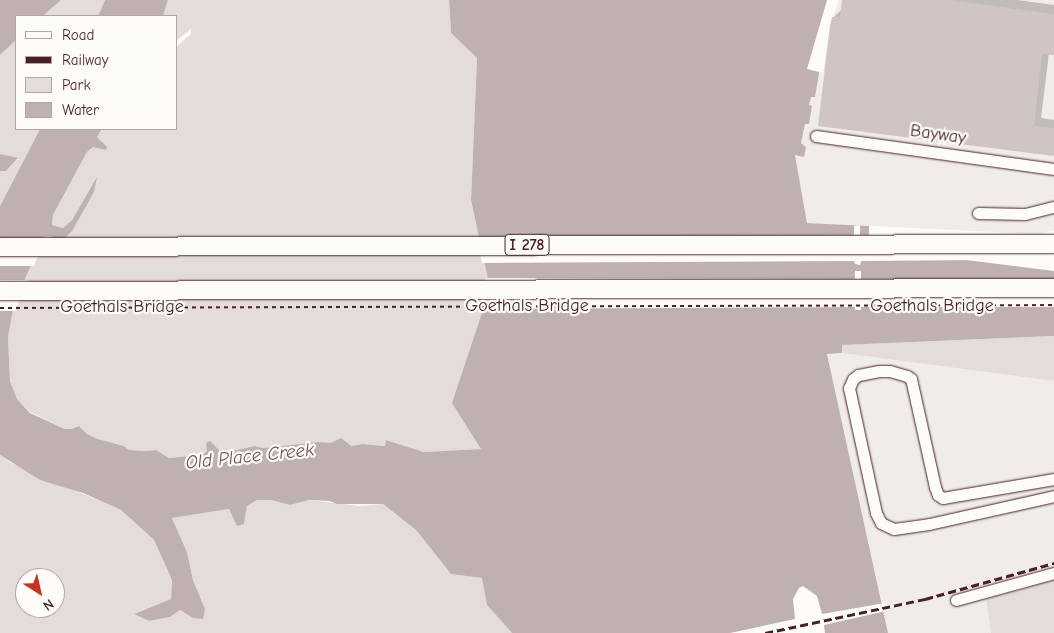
<!DOCTYPE html>
<style>
body{margin:0}
#map{position:relative;width:1054px;height:633px;overflow:hidden;background:#fdfcf7;font-family:"Comic Neue",sans-serif}
div>[style]{position:absolute}
.built>*{inset:0;background:#f0ece8}
.green>*{inset:0;background:#e3dcda}
.water>*{inset:0;background:#c0b1b1}
.pier>*{inset:0;background:#fdfcf7}
.shadow>*{inset:0;background:#0003}
.building>*{inset:0;background:#d0c5c4}
.path>*{height:2px;margin-top:-1px;transform-origin:0;background:repeating-linear-gradient(90deg,#4a1f2b 0 4px,transparent 0 8px)}
.roads{filter:drop-shadow(0 0 1px #4a1f2b) drop-shadow(0 0 1px #4a1f2b)}
.minor>*{height:11px;margin:-5.5px;padding:0 5.5px;transform-origin:5.5px;border-radius:5.5px;background:#fdfcf7}
.highway>*{height:18px;margin:-9px;padding:0 9px;transform-origin:9px;border-radius:9px;background:#fdfcf7}
.rail>*{height:2.5px;margin-top:-1.25px;transform-origin:0;background:repeating-linear-gradient(90deg,#4a1f2b 0 8px,transparent 0 12px)}
span{translate:-50% -50%;white-space:nowrap;text-align:center;line-height:1.15;-webkit-text-stroke:4.5px #fdfcf7;paint-order:stroke}
.shield-label span{padding:1px 4px;background:#fdfcf7;border:1px solid;border-radius:4px;-webkit-text-stroke-width:0}
.shield-label{font-size:16px;color:#4a1f2b;font-weight:700}
.street-label{font-size:18px;color:#4a1f2b}
.water-label{font-size:19px;color:#73525a;font-style:italic}
.legend{position:absolute;left:15px;top:15px;width:162px;height:115px;box-sizing:border-box;background:#fdfcf7;border:1px solid #b5a4a5;margin:0;padding:6px 9px;list-style:none;font-size:15px;color:#4a1f2b}
.legend li{display:flex;align-items:center;gap:10px;height:25px}
.legend b{width:25px;border:1px solid #b5a4a5}
.north{position:absolute;left:15px;top:568px;width:50px;height:50px;box-sizing:border-box;background:#fdfcf7;border:1px solid #b5a4a5;border-radius:50%;rotate:145deg;font-size:14px;font-weight:700;line-height:20px;text-align:center;color:#4a1f2b}
.north::after{content:'';display:block;margin:auto;width:18px;height:22px;background:#c8321e;clip-path:polygon(50% 0,100% 100%,50% 72%,0 100%)}
</style>
<div id="map">
<div class="built">
<div style="clip-path:polygon(836px 0,1054px 0,1054px 230px,1037px 234px,807px 223px,795px 155px,804px 156px,806px 147px,801px 143px,805px 124px,809px 124px,812px 106px,809px 105px,811px 97px,815px 97px,828px 22px)"></div>
<div style="clip-path:polygon(842px 353px,1054px 381px,1054px 580px,986px 598px,991px 633px,888px 633px,827px 354px)"></div>
</div>
<div class="green">
<div style="clip-path:polygon(61px 0,105px 0,98px 16px,43px 16px)"></div>
<div style="clip-path:polygon(168px 0,449px 0,451px 33px,477px 58px,471px 200px,488px 279px,481px 449px,424px 452px,386px 440px,386px 446px,362px 444px,350px 446px,317px 442px,263px 448px,255px 446px,222px 453px,207px 451px,202px 455px,169px 458px,156px 450px,145px 451px,129px 450px,124px 446px,98px 439px,87px 434px,79px 426px,72px 429px,65px 429px,30px 412px,17px 399px,10px 381px,8px 337px,14px 305px,43px 237px,50px 236px,62px 241px,96px 179px,72px 220px,63px 228px,52px 225px,53px 215px,87px 152px,93px 147px,107px 147px,99px 142px,97px 137px,102px 129px,176px 129px,176px 47px,191px 34px,191px 29px,176px 41px,176px 16px,163px 16px)"></div>
<div style="clip-path:polygon(16px 40px,16px 129px,40px 129px,0 206px,0 171px,6px 171px,18px 159px,0 154px,0 55px)"></div>
<div style="clip-path:polygon(1054px 336px,1054px 381px,842px 353px,841px 345px)"></div>
<div style="clip-path:polygon(evenodd,0 455px,11px 463px,121px 510px,154px 540px,172px 580px,171px 599px,134px 614px,149px 621px,170px 617px,180px 610px,193px 618px,205px 609px,193px 580px,187px 552px,172px 518px,229px 509px,237px 525px,244px 524px,247px 506px,257px 500px,271px 500px,290px 505px,309px 500px,360px 506px,383px 504px,416px 530px,451px 574px,483px 578px,487px 605px,512px 633px,0 633px,0 455px,25px 578px,55px 578px,55px 608px,25px 608px,25px 578px)"></div>
<div style="clip-path:polygon(1054px 580px,1054px 633px,991px 633px,986px 599px)"></div>
</div>
<div class="water">
<div style="clip-path:polygon(0 0,61px 0,43px 16px,16px 16px,16px 40px,0 55px)"></div>
<div style="clip-path:polygon(105px 0,168px 0,163px 16px,98px 16px)"></div>
<div style="clip-path:polygon(449px 0,836px 0,828px 22px,815px 97px,811px 97px,809px 105px,812px 106px,809px 124px,805px 124px,801px 143px,806px 147px,804px 157px,795px 155px,807px 223px,869px 226px,869px 241px,887px 250px,1054px 271px,1054px 336px,842px 345px,842px 353px,827px 354px,888px 633px,512px 633px,487px 605px,482px 578px,451px 574px,416px 530px,383px 504px,337px 504px,330px 501px,309px 500px,290px 505px,271px 500px,257px 500px,247px 506px,244px 524px,237px 526px,229px 509px,172px 518px,187px 552px,193px 580px,205px 609px,203px 619px,193px 618px,180px 610px,170px 617px,149px 621px,134px 614px,171px 599px,172px 580px,154px 540px,121px 510px,83px 493px,40px 480px,0 455px,0 206px,40px 129px,102px 129px,97px 137px,107px 147px,106px 150px,93px 147px,87px 152px,53px 215px,52px 225px,63px 228px,72px 220px,97px 177px,94px 192px,72px 231px,62px 241px,50px 236px,43px 237px,14px 305px,8px 337px,10px 381px,17px 399px,30px 413px,65px 429px,72px 429px,79px 426px,87px 434px,98px 439px,124px 446px,129px 450px,145px 451px,156px 450px,169px 458px,202px 455px,207px 451px,206px 443px,210px 441px,222px 453px,255px 446px,263px 448px,317px 442px,331px 443px,341px 438px,351px 446px,362px 444px,385px 446px,386px 440px,424px 452px,481px 449px,452px 403px,487px 298px,488px 279px,471px 200px,477px 58px,451px 33px)"></div>
<div style="clip-path:polygon(0 154px,18px 158px,6px 171px,0 171px)"></div>
</div>
<div class="pier">
<div style="clip-path:polygon(827px 0,839px 0,830px 26px,823px 73px,807px 69px)"></div>
<div style="clip-path:polygon(860px 225px,860px 235px,871px 235px,871px 238px,890px 248px,984px 260px,861px 261px,860px 265px,855px 264px,854px 261px,482px 263px,476px 237px,854px 235px,854px 226px)"></div>
<div style="clip-path:polygon(44px 239px,34px 266px,0 266px,0 240px)"></div>
<div style="clip-path:polygon(855px 271px,861px 271px,861px 279px,1054px 279px,1054px 307px,861px 307px,861px 310px,855px 310px,855px 307px,481px 309px,484px 298px,485px 278px,855px 279px)"></div>
<div style="clip-path:polygon(0 280px,28px 280px,15px 311px,0 311px)"></div>
<div style="clip-path:polygon(803px 586px,817px 596px,822px 614px,885px 603px,886px 611px,824px 625px,825px 633px,730px 633px,795px 619px,793px 599px,799px 588px)"></div>
</div>
<div class="shadow">
<div style="clip-path:polygon(844px 0,1017px 0,1054px 5px,1054px 54px,1049px 53px,1041px 118px,1054px 120px,1054px 155px,833px 18px,841px 10px)"></div>
</div>
<div class="building">
<div style="clip-path:polygon(842px 0,949px 0,1054px 14px,1054px 55px,1042px 54px,1034px 126px,1054px 128px,1054px 156px,818px 126px,830px 26px,832px 17px,840px 18px)"></div>
</div>
<div class="path">
<div style="left:0;top:308px;width:1054px;rotate:-0.16deg"></div>
</div>
<div class="roads">
<div class="minor">
<div style="left:816px;top:136px;width:240px;rotate:7.9deg"></div>
<div style="left:978px;top:213px;width:47px;rotate:1.2deg"></div>
<div style="left:1025px;top:214px;width:30px;rotate:-14deg"></div>
<div style="left:1054px;top:479px;width:113px;rotate:170.3deg"></div>
<div style="left:943px;top:498px;width:6px;rotate:-149deg"></div>
<div style="left:938px;top:495px;width:9px;rotate:-111deg"></div>
<div style="left:935px;top:487px;width:111px;rotate:-102.5deg"></div>
<div style="left:911px;top:379px;width:5px;rotate:-143deg"></div>
<div style="left:907px;top:376px;width:18px;rotate:-164deg"></div>
<div style="left:890px;top:371px;width:11px;rotate:180deg"></div>
<div style="left:879px;top:371px;width:21px;rotate:169deg"></div>
<div style="left:858px;top:375px;width:6px;rotate:141deg"></div>
<div style="left:853px;top:379px;width:10px;rotate:114deg"></div>
<div style="left:849px;top:388px;width:128px;rotate:77.8deg"></div>
<div style="left:876px;top:513px;width:11px;rotate:63deg"></div>
<div style="left:881px;top:523px;width:14px;rotate:25deg"></div>
<div style="left:894px;top:529px;width:35px;rotate:-8deg"></div>
<div style="left:929px;top:524px;width:128px;rotate:-12.6deg"></div>
<div style="left:956px;top:600px;width:102px;rotate:-15.4deg"></div>
</div>
<div class="highway">
<div style="left:0;top:247px;width:1054px;rotate:-0.16deg"></div>
<div style="left:0;top:291px;width:1054px;rotate:-0.16deg"></div>
</div>
</div>
<div class="rail">
<div style="left:765px;top:633px;width:164px;rotate:-12deg"></div>
<div style="left:925px;top:599px;width:134px;rotate:-15.6deg"></div>
</div>
<div class="shield-label">
<span style="left:527px;top:245px">I 278</span>
</div>
<div class="street-label">
<span style="left:938px;top:135px;rotate:8deg">Bayway</span>
<span style="left:527px;top:306px">Goethals Bridge</span>
<span style="left:932px;top:306px">Goethals Bridge</span>
<span style="left:122px;top:307px">Goethals Bridge</span>
</div>
<div class="water-label">
<span style="left:250px;top:457px;rotate:-6deg">Old Place Creek</span>
</div>
<ul class="legend">
<li><b style="height:6px;background:#fdfcf7"></b>Road</li>
<li><b style="height:6px;background:#4a1f2b"></b>Railway</li>
<li><b style="height:14px;background:#e3dcda"></b>Park</li>
<li><b style="height:14px;background:#c0b1b1"></b>Water</li>
</ul>
<div class="north">N</div>
</div>
